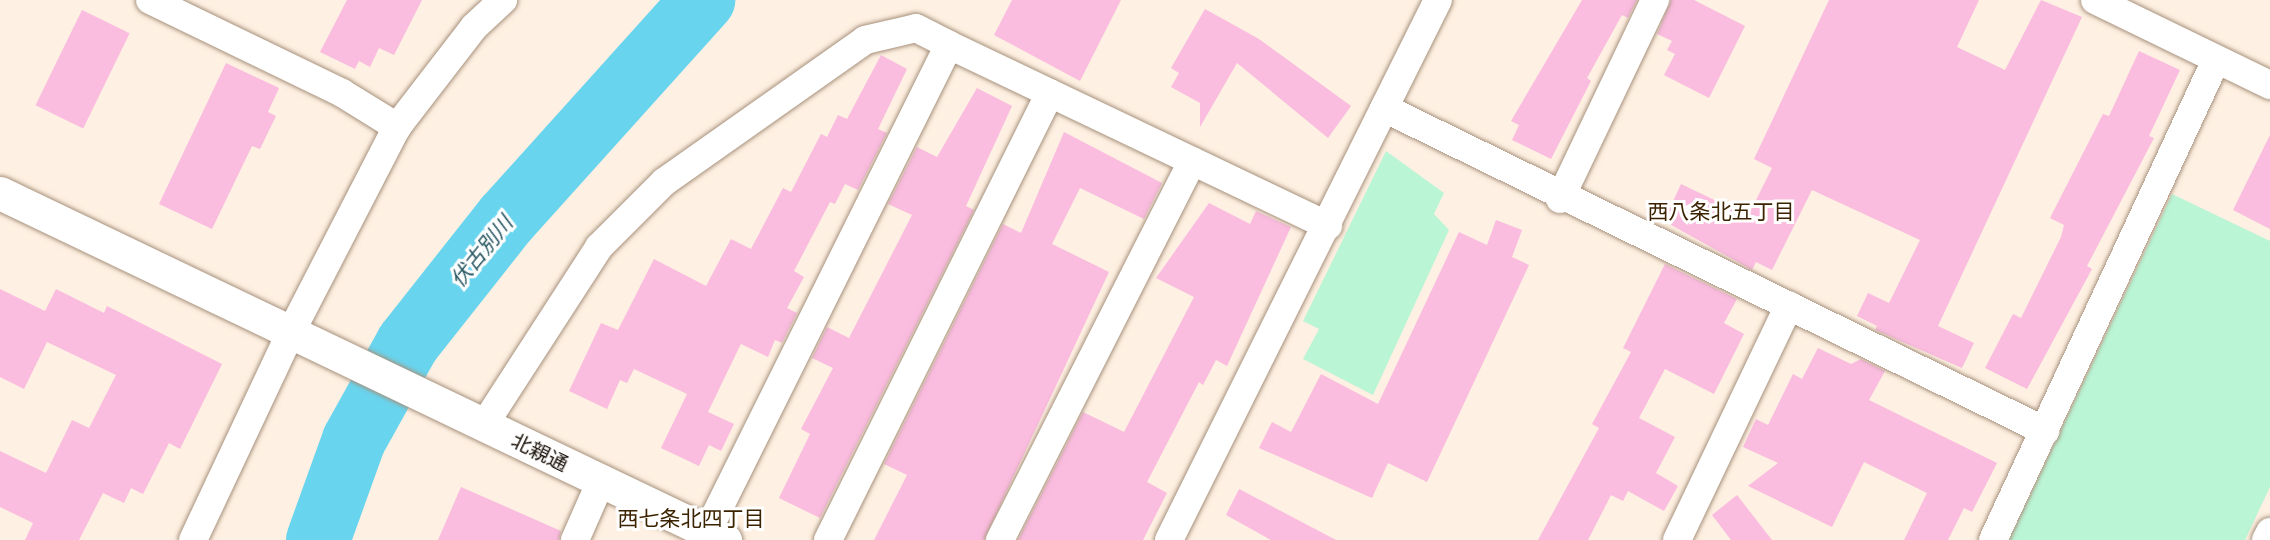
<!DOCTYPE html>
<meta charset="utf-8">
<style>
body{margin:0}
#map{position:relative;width:2270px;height:540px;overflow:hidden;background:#fef0e2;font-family:Barlow,"Noto Sans JP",sans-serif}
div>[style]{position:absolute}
.green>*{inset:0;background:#baf5d6}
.river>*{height:64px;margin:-32px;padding:0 32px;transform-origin:32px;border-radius:32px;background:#69d4ee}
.building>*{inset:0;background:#fabcdf;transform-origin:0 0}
.roads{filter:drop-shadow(0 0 2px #a7917c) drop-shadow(0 0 2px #a7917c)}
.minor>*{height:28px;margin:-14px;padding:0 14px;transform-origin:14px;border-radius:14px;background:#fff}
.tertiary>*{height:33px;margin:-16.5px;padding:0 16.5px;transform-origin:16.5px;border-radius:16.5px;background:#fff}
span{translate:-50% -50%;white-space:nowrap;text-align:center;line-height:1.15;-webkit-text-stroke:6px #fff;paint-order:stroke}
.street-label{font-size:20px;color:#1a120a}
.neighbourhood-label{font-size:21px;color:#3b2300}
.water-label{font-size:21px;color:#275661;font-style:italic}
</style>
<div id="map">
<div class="green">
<div style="clip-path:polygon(1386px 151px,1444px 193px,1434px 214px,1449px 230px,1373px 395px,1303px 359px,1319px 329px,1303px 321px)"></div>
<div style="clip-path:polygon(2172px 194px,2270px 241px,2270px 487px,2245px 540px,2009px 540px)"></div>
</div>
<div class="river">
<div style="left:318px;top:540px;width:106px;rotate:-70.2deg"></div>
<div style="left:354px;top:440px;width:111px;rotate:-60.9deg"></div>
<div style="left:408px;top:343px;width:158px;rotate:-51.7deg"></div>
<div style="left:506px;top:219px;width:295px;rotate:-48deg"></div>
</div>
<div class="building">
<div style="clip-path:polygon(347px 0,422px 0,394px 55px,379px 48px,370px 67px,359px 61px,355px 69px,320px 52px)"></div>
<div style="clip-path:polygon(1012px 0,1121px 0,1080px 81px,994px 35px)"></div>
<div style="clip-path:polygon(1582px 0,1637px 0,1628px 18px,1622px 15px,1587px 78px,1591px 81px,1551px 159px,1512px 140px,1519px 125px,1511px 121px)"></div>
<div style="clip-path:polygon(1671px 0,1694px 0,1745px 26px,1709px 98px,1664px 75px,1675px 54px,1667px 50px,1672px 41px,1657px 34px)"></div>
<div style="clip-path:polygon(1829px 0,1979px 0,1957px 47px,2005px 70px,2041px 0,2082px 17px,1938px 326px,1974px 343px,1962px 368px,1875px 330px,1877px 326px,1857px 316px,1868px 293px,1889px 303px,1920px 240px,1812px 190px,1772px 270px,1756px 262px,1752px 270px,1664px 221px,1681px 184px,1748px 216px,1772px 168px,1754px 159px)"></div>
<div style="clip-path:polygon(1205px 9px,1259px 39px,1351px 106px,1328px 138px,1237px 63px,1200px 127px,1200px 103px,1171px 87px,1179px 73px,1171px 68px)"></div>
<div style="left:82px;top:10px;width:53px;height:106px;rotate:26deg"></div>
<div style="clip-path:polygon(2139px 51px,2180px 70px,2149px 136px,2154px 138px,2087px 266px,2092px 269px,2027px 389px,1985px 368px,2013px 314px,2021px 318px,2061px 237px,2064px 225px,2050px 218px,2103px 114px,2109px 116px)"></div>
<div style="clip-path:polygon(881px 55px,907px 69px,878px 129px,887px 133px,858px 190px,845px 184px,835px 204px,830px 202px,794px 271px,804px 277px,787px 308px,797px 313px,782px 343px,775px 340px,768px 357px,741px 344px,737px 352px,708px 412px,734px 424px,721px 451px,709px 445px,699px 466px,661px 448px,687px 394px,634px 369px,627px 383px,620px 380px,607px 409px,569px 391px,601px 323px,618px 330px,654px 259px,706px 286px,731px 239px,751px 249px,783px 188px,791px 192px,821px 134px,827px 137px,838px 115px,847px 119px)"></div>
<div style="clip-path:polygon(226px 63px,279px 88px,268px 112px,276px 116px,260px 149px,252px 146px,212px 229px,159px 204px)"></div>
<div style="clip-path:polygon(977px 88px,1012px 106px,966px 206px,974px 210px,820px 518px,779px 498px,810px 434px,801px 429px,833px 368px,812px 358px,827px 327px,849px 338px,912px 215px,888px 204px,917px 147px,937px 157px)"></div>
<div style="clip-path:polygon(1064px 132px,1162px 183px,1144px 219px,1080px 188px,1052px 244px,1109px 272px,984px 540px,874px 540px,907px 475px,884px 464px,1003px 224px,1021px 233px)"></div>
<div style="clip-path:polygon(2270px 135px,2270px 229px,2233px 210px)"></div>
<div style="clip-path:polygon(1209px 203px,1250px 224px,1256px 211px,1291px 227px,1227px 366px,1216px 360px,1203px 385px,1199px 382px,1147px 482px,1167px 493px,1143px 540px,1018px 540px,1083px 412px,1124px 432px,1194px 297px,1156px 278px)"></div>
<div style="clip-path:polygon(1496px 220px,1522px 230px,1512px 257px,1529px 265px,1427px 482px,1388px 463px,1372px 498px,1259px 448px,1272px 422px,1291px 432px,1321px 374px,1378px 404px,1459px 232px,1487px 245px)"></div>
<div style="clip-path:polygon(1665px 264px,1737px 299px,1724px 323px,1744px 334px,1714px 394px,1665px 369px,1639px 418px,1675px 437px,1656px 473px,1678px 486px,1664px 511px,1628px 491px,1623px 501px,1611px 495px,1588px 540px,1538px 540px,1599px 428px,1592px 424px,1631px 352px,1623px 348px)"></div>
<div style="clip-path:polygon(0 289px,45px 311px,56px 289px,104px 313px,107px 306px,222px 364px,180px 449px,169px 443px,143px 494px,131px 488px,124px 503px,103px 493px,79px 540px,25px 540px,33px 523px,0 507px,0 451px,46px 473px,72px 420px,89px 428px,116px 375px,47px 342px,24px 389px,0 377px)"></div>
<div style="clip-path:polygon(1818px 348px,1851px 364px,1861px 359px,1885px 371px,1869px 400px,1997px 463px,1972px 512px,1964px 508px,1948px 540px,1904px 540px,1927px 493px,1864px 462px,1832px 527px,1748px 486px,1778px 463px,1743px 447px,1756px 419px,1768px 425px,1793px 374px,1802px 379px)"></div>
<div style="clip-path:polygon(461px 487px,561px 531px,559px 540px,438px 540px)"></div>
<div style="clip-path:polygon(1239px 489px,1336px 540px,1271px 540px,1226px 515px)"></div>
<div style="clip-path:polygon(1737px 495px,1772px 540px,1731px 540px,1712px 515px)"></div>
</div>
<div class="roads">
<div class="minor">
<div style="left:150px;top:0;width:213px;rotate:25.8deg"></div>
<div style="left:342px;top:93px;width:65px;rotate:31.7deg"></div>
<div style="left:2095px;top:0;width:195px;rotate:25.9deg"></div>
<div style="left:1384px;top:108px;width:736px;rotate:26.04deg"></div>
<div style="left:1560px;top:199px;width:221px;rotate:-64.5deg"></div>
<div style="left:484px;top:425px;width:212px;rotate:-57.1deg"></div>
<div style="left:599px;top:247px;width:92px;rotate:-45deg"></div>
<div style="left:664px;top:182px;width:246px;rotate:-35.2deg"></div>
<div style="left:865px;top:40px;width:52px;rotate:-13.2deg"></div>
<div style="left:916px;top:28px;width:37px;rotate:27deg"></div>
<div style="left:707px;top:532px;width:544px;rotate:-63.58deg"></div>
<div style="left:949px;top:45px;width:420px;rotate:25.5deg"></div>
<div style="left:193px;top:540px;width:225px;rotate:-64.8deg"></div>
<div style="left:289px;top:336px;width:235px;rotate:-62.7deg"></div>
<div style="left:397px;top:127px;width:126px;rotate:-52.4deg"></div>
<div style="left:474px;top:27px;width:40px;rotate:-43deg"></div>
<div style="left:575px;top:540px;width:64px;rotate:-66.2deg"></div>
<div style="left:828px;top:540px;width:499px;rotate:-63.6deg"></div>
<div style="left:1000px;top:540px;width:425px;rotate:-63.1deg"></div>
<div style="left:1169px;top:540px;width:603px;rotate:-63.52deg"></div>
<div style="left:1677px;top:540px;width:260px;rotate:-64.5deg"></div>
<div style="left:1993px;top:540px;width:529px;rotate:-65.08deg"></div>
<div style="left:2266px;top:540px;width:9px;rotate:-63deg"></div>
</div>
<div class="tertiary">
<div style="left:0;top:193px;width:804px;rotate:25.58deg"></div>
</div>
</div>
<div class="street-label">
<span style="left:540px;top:452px;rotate:26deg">北親通</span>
</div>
<div class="neighbourhood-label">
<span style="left:1721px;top:211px">西八条北五丁目</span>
<span style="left:691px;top:518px">西七条北四丁目</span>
</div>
<div class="water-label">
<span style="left:481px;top:251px;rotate:-51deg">伏古別川</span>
</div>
</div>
